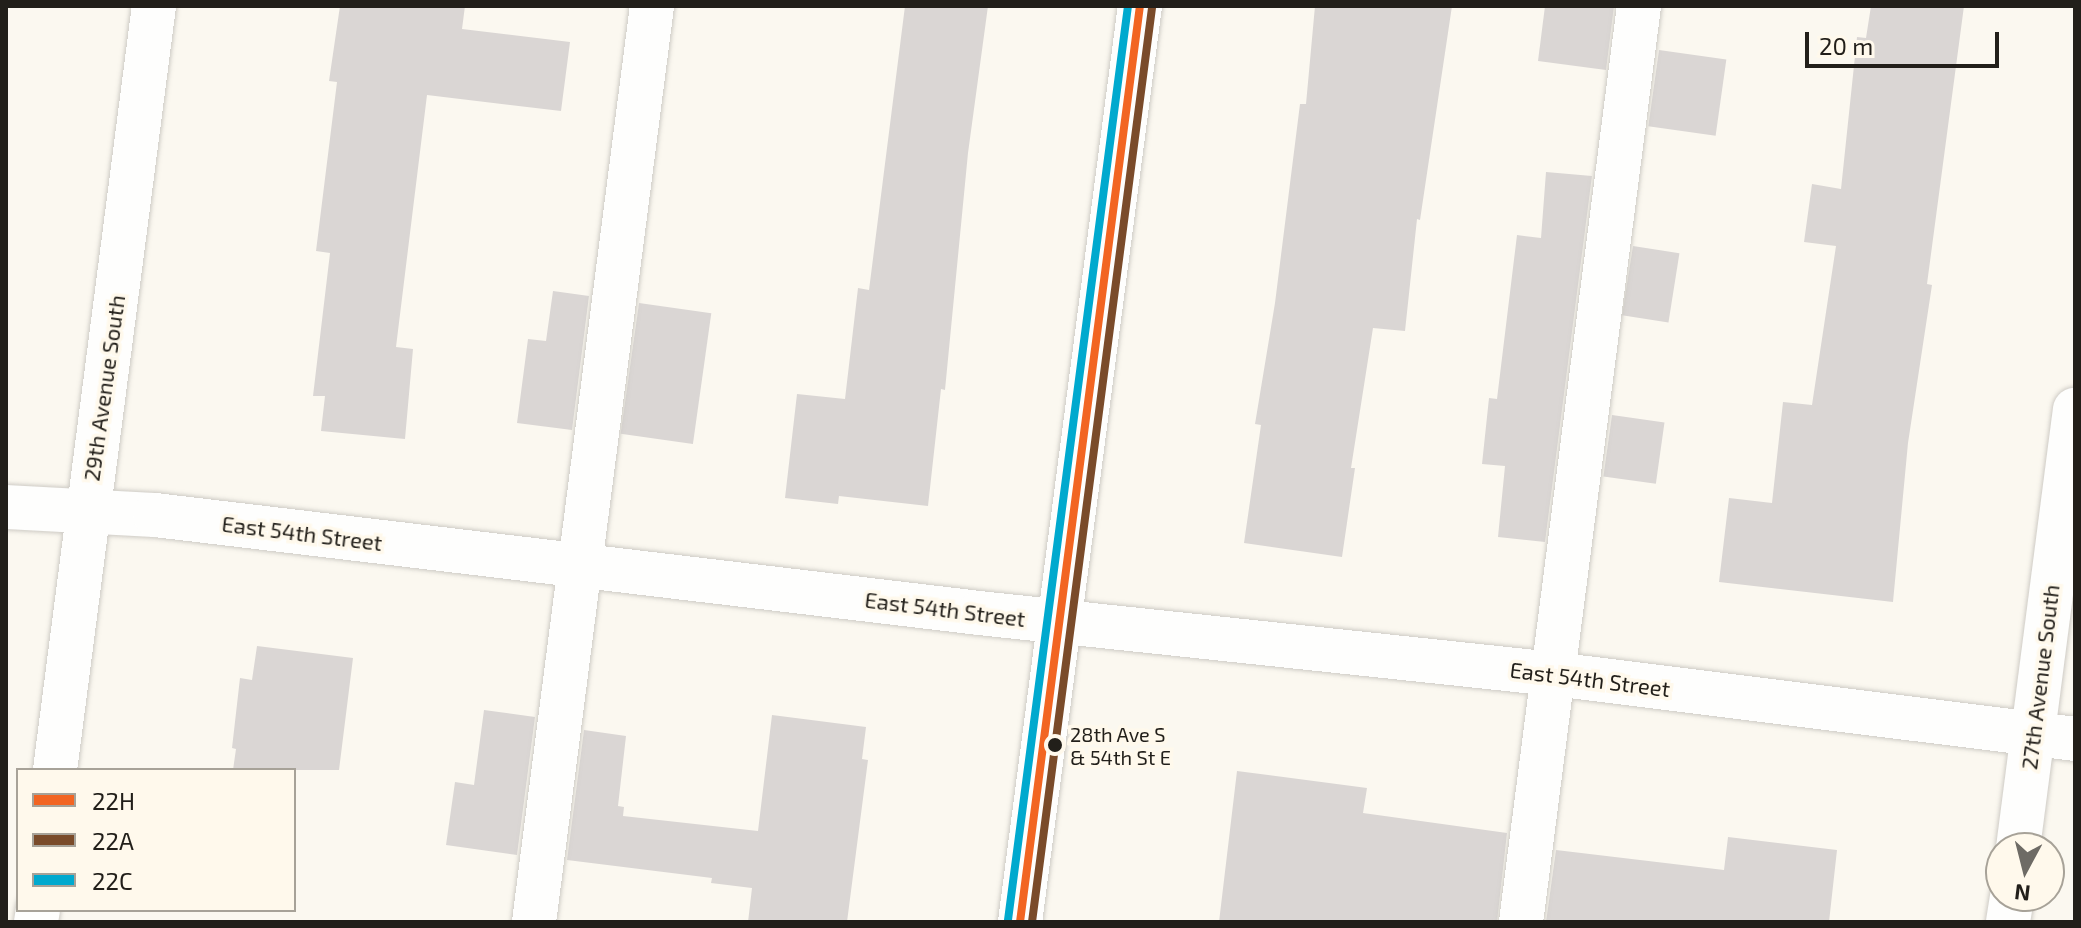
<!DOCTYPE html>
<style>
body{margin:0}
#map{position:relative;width:2081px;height:928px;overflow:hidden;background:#fbf8f0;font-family:"Exo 2",sans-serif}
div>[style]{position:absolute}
.building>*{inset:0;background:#dad6d4;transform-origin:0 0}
.roads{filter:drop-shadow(0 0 2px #cecbc5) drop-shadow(0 0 2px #cecbc5)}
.minor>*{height:44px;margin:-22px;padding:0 22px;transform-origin:22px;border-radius:22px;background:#fefefd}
.bus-1>*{height:8px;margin:-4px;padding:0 4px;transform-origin:4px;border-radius:4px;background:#f26522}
.bus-2>*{height:8px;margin:-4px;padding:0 4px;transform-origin:4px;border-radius:4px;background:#7a4b2a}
.bus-3>*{height:8px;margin:-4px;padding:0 4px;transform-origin:4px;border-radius:4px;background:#00a9ce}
.dots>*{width:22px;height:22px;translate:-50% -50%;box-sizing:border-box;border:4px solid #fff9ec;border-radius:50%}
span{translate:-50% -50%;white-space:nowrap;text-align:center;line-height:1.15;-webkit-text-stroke:7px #fff9ec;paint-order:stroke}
.bus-label{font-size:20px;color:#221f1a}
.left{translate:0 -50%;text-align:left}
.street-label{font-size:22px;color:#221f1a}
.frame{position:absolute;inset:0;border:8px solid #221f1a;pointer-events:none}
.legend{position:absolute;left:16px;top:768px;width:280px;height:144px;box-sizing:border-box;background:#fff9ec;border:2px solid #a7a298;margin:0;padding:10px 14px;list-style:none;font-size:24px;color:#221f1a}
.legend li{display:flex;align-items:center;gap:16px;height:40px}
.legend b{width:40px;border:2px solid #a7a298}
.north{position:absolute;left:1985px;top:832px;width:80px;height:80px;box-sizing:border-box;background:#fff9ec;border:2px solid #a7a298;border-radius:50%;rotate:187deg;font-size:22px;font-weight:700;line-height:32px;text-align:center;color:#221f1a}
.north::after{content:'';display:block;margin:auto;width:28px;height:36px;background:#6e6b65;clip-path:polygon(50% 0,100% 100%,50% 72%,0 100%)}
.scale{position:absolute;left:1805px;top:32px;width:194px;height:36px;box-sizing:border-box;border:4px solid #221f1a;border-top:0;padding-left:10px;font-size:24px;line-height:28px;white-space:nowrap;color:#221f1a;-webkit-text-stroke:6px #fff9ec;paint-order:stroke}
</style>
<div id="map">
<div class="building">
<div style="clip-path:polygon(340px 6px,465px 6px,462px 29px,570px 42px,561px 111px,427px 95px,396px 347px,413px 349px,405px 439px,321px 431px,325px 396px,313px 396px,330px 253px,316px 251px,337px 82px,329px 81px)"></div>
<div style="clip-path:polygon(905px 6px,988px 6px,968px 153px,945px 390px,941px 389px,928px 506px,839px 496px,838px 504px,785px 498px,797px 394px,845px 399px,858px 288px,869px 290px)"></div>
<div style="clip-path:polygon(1315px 6px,1452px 6px,1420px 220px,1417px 219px,1405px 331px,1373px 328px,1351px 468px,1355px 468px,1342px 557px,1244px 543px,1261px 425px,1255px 424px,1275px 303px,1300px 104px,1306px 104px)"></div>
<div style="clip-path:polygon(1545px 6px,1614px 6px,1606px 70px,1538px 61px)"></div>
<div style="clip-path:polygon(1871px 6px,1964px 6px,1927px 284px,1932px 285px,1908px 443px,1893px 602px,1719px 582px,1729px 498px,1772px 503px,1783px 402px,1812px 405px,1836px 246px,1804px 242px,1812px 184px,1841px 189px,1857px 37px,1866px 38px)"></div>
<div style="left:1659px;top:50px;width:68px;height:77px;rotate:8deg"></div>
<div style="clip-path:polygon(1546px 172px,1592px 176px,1545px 542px,1498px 537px,1505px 466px,1482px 464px,1489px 398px,1497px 399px,1517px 235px,1541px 238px)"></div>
<div style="left:1633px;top:246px;width:47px;height:70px;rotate:9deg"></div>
<div style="clip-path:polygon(553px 291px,589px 296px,572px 430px,517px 423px,528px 339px,546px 341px)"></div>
<div style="left:639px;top:303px;width:73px;height:132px;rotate:8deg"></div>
<div style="left:1612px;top:415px;width:53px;height:62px;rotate:8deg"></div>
<div style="clip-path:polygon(257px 646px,353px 658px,339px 770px,233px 770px,236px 749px,232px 748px,240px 678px,252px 680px)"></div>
<div style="clip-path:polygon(484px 710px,535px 717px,517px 855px,446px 845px,455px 782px,474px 785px)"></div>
<div style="clip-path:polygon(772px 715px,866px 727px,862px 759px,868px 760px,847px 922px,748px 922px,752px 888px,711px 883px,712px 878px,567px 860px,584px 730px,626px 736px,618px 806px,624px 807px,623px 816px,758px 831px)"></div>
<div style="clip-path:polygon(1237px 771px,1367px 788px,1363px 813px,1507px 833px,1497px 922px,1219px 922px)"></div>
<div style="clip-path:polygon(1728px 837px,1837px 850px,1829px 922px,1546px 922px,1556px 850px,1724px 870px)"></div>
</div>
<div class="roads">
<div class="minor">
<div style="left:6px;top:507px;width:149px;rotate:3.1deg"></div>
<div style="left:155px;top:515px;width:830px;rotate:6.78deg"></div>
<div style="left:979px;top:613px;width:578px;rotate:6.06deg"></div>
<div style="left:1554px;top:674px;width:525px;rotate:7.11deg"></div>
<div style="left:55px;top:770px;width:770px;rotate:-82.62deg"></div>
<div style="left:2018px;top:848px;width:442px;rotate:-82.6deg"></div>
<div style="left:36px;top:922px;width:12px;rotate:-81deg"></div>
<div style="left:534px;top:922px;width:924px;rotate:-82.66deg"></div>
<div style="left:1020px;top:922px;width:924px;rotate:-82.54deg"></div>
<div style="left:1521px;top:922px;width:924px;rotate:-82.66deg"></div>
<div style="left:2008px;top:922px;width:26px;rotate:-81deg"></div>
</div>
</div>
<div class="bus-1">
<div style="left:1020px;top:922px;width:924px;rotate:-82.54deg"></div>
</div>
<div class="bus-2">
<div style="left:1032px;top:922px;width:922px;rotate:-82.52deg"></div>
</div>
<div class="bus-3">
<div style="left:1008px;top:920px;width:922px;rotate:-82.52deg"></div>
</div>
<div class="dots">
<div style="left:1055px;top:745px;background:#221f1a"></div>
</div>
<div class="bus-label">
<span class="left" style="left:1070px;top:746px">28th Ave S<br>&amp; 54th St E</span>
</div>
<div class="street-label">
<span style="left:104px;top:388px;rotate:-82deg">29th Avenue South</span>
<span style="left:302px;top:533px;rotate:7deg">East 54th Street</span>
<span style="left:945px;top:609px;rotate:7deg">East 54th Street</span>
<span style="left:2040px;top:677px;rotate:-83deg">27th Avenue South</span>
<span style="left:1590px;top:679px;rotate:7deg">East 54th Street</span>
</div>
<div class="frame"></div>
<ul class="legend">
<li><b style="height:10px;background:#f26522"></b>22H</li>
<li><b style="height:10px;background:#7a4b2a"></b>22A</li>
<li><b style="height:10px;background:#00a9ce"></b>22C</li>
</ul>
<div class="north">N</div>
<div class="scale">20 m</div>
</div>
